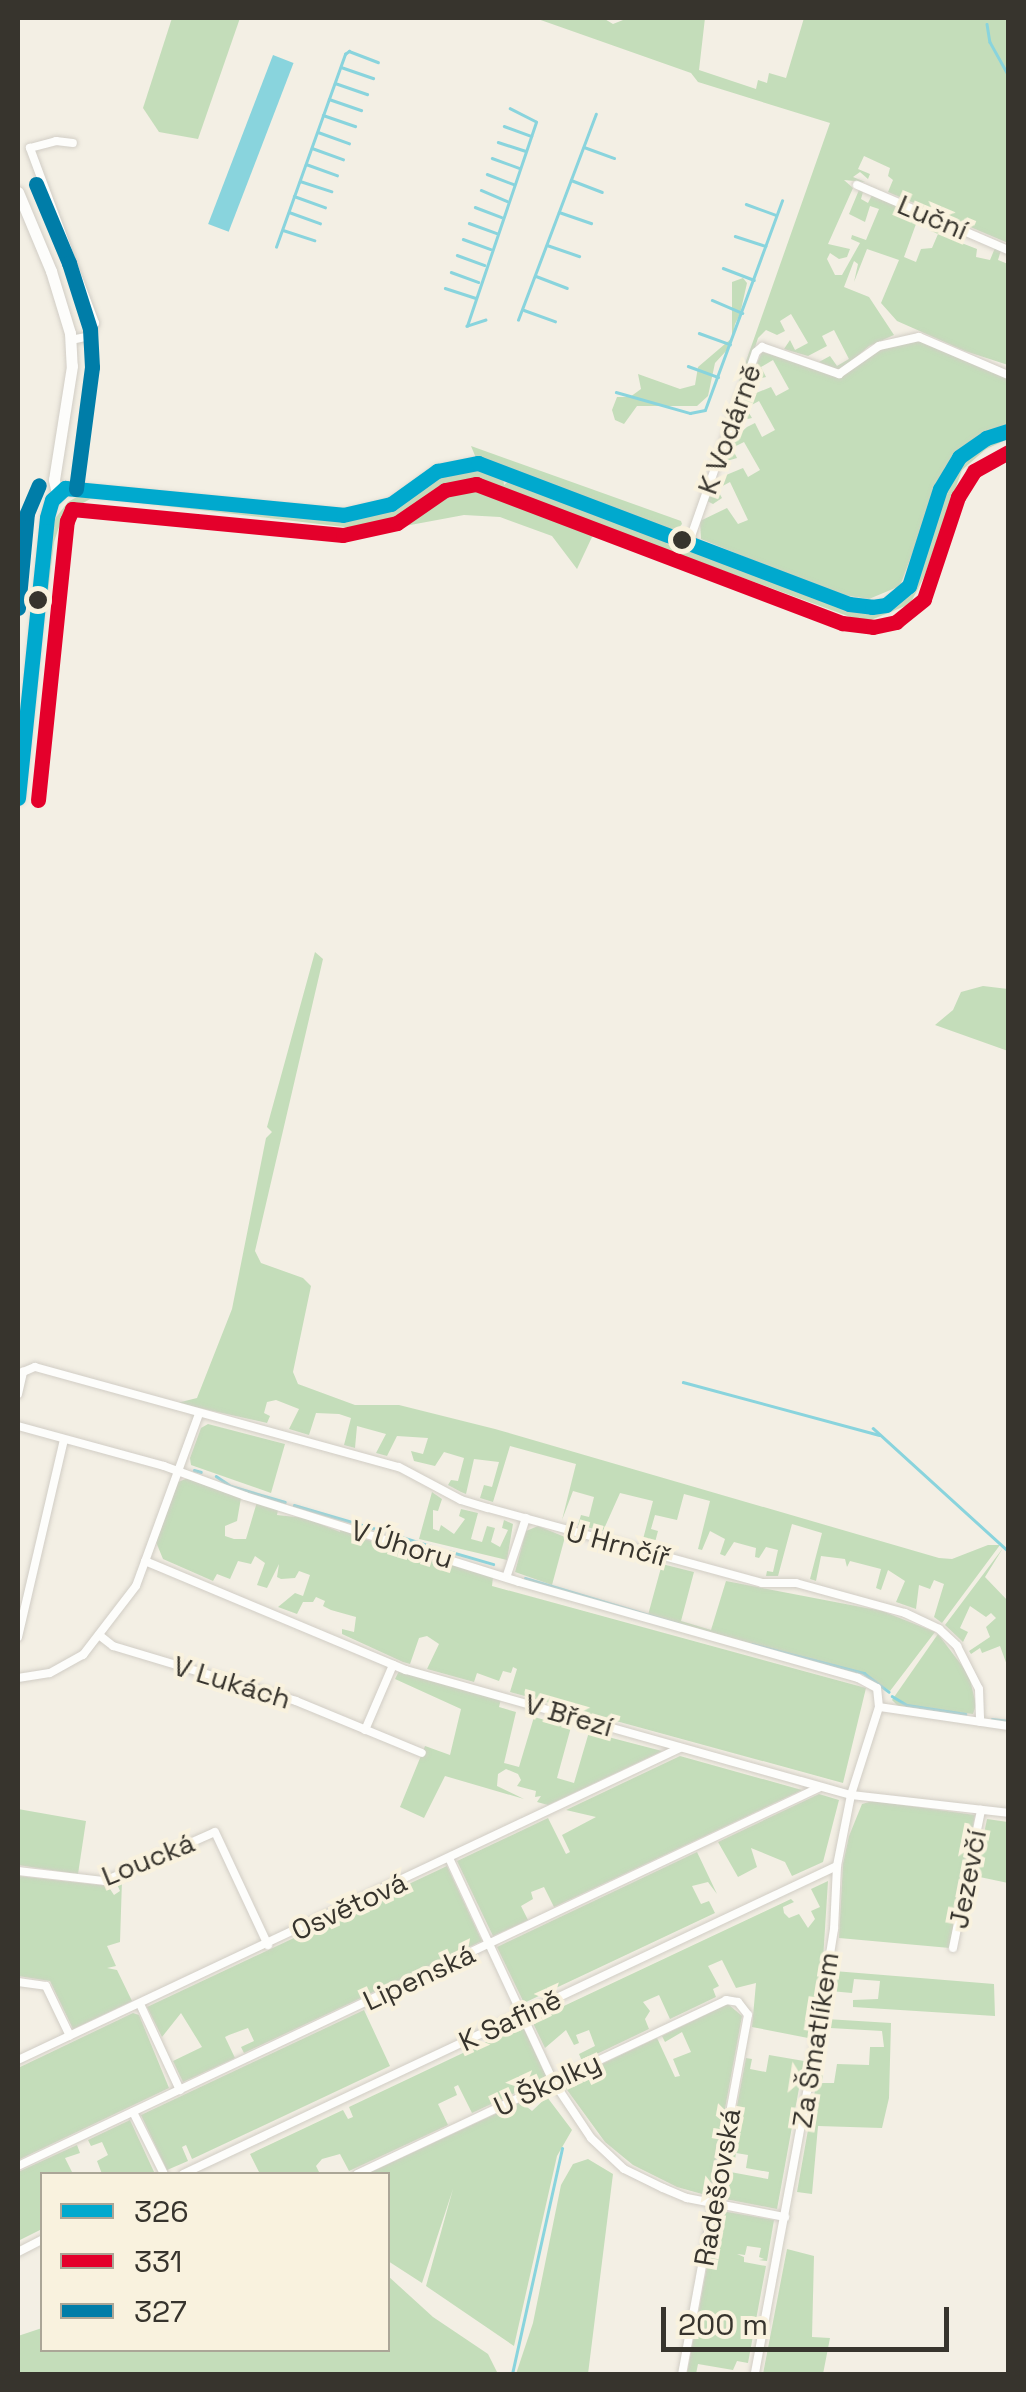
<!DOCTYPE html>
<meta charset="utf-8">
<style>
body{margin:0}
#map{position:relative;width:1026px;height:2392px;overflow:hidden;background:#f3efe4;font-family:"Space Grotesk",sans-serif}
div>[style]{position:absolute}
.green>*{inset:0;background:#c4ddba}
.water>*{inset:0;background:#89d4dd;transform-origin:0 0}
.stream>*{height:2.5px;margin:-1.25px;padding:0 1.25px;transform-origin:1.25px;border-radius:1.25px;background:#89d4dd}
.roads{filter:drop-shadow(0 0 2px #d1cdc5) drop-shadow(0 0 2px #d1cdc5)}
.street>*{height:8px;margin:-4px;padding:0 4px;transform-origin:4px;border-radius:4px;background:#fdfdfb}
.secondary>*{height:11px;margin:-5.5px;padding:0 5.5px;transform-origin:5.5px;border-radius:5.5px;background:#fdfdfb}
.bus-1>*{height:15px;margin:-7.5px;padding:0 7.5px;transform-origin:7.5px;border-radius:7.5px;background:#00a9ce}
.bus-2>*{height:15px;margin:-7.5px;padding:0 7.5px;transform-origin:7.5px;border-radius:7.5px;background:#e4002b}
.bus-3>*{height:15px;margin:-7.5px;padding:0 7.5px;transform-origin:7.5px;border-radius:7.5px;background:#007da8}
.dots>*{width:28px;height:28px;translate:-50% -50%;box-sizing:border-box;border:5px solid #f9f2de;border-radius:50%}
span{translate:-50% -50%;white-space:nowrap;text-align:center;line-height:1.15;-webkit-text-stroke:8px #f9f2de;paint-order:stroke}
.street-label{font-size:28px;color:#37342d}
.frame{position:absolute;inset:0;border:20px solid #37342d;pointer-events:none}
.legend{position:absolute;left:40px;top:2172px;width:350px;height:180px;box-sizing:border-box;background:#f9f2de;border:2px solid #aba697;margin:0;padding:12px 18px;list-style:none;font-size:30px;color:#37342d}
.legend li{display:flex;align-items:center;gap:20px;height:50px}
.legend b{width:50px;border:2px solid #aba697}
.scale{position:absolute;left:661px;top:2307px;width:288px;height:45px;box-sizing:border-box;border:5px solid #37342d;border-top:0;padding-left:12px;font-size:30px;line-height:35px;white-space:nowrap;color:#37342d;-webkit-text-stroke:8px #f9f2de;paint-order:stroke}
</style>
<div id="map">
<div class="green">
<div style="clip-path:polygon(172px 18px,240px 18px,198px 139px,159px 132px,143px 108px)"></div>
<div style="clip-path:polygon(535px 18px,603px 18px,613px 24px,628px 18px,705px 18px,699px 70px,756px 89px,758px 80px,767px 83px,769px 73px,786px 78px,804px 18px,1008px 18px,1008px 243px,888px 192px,893px 180px,888px 176px,890px 168px,864px 156px,858px 169px,870px 174px,868px 179px,860px 172px,853px 177px,865px 182px,844px 180px,853px 188px,828px 244px,850px 249px,847px 257px,839px 259px,830px 253px,827px 259px,835px 275px,842px 275px,860px 243px,851px 239px,852px 235px,866px 240px,879px 209px,870px 206px,865px 222px,849px 214px,859px 190px,863px 192px,861px 199px,868px 203px,872px 195px,915px 214px,912px 222px,916px 224px,904px 257px,916px 262px,921px 249px,932px 248px,938px 234px,931px 231px,935px 222px,944px 226px,941px 235px,977px 249px,976px 257px,990px 260px,995px 248px,1001px 250px,998px 260px,1008px 264px,1008px 365px,965px 351px,897px 321px,881px 303px,899px 260px,867px 249px,854px 282px,858px 264px,854px 261px,844px 287px,869px 297px,894px 335px,869px 346px,840px 371px,819px 362px,830px 356px,837px 366px,849px 359px,834px 330px,822px 336px,827px 346px,808px 356px,784px 349px,790px 340px,795px 350px,808px 343px,791px 314px,780px 321px,785px 331px,777px 335px,766px 330px,758px 338px,742px 388px,732px 401px,830px 123px,698px 82px,691px 73px)"></div>
<div style="clip-path:polygon(743px 278px,747px 283px,740px 314px,735px 324px,733px 335px,727px 350px,715px 363px,708px 396px,697px 406px,637px 406px,624px 424px,615px 420px,612px 410px,617px 397px,630px 397px,641px 389px,638px 374px,680px 389px,695px 385px,698px 367px,732px 338px,732px 282px)"></div>
<div style="clip-path:polygon(919px 339px,1008px 379px,1008px 425px,971px 442px,945px 467px,900px 586px,869px 599px,836px 594px,701px 539px,700px 521px,727px 508px,738px 524px,748px 520px,730px 482px,717px 489px,722px 498px,713px 504px,707px 501px,714px 480px,743px 468px,748px 477px,760px 470px,744px 442px,732px 448px,737px 458px,720px 463px,727px 445px,747px 427px,755px 423px,762px 437px,775px 430px,759px 401px,746px 408px,752px 418px,734px 422px,744px 398px,771px 387px,776px 396px,789px 389px,773px 360px,761px 367px,766px 377px,749px 381px,762px 352px,843px 376px,889px 344px,894px 347px)"></div>
<div style="clip-path:polygon(1008px 435px,1008px 439px,986px 449px,962px 470px,924px 577px,910px 604px,871px 620px,853px 618px,612px 530px,592px 537px,577px 569px,552px 536px,500px 517px,464px 515px,378px 531px,107px 499px,90px 499px,63px 515px,54px 542px,48px 591px,43px 591px,50px 525px,68px 502px,82px 494px,356px 519px,394px 507px,439px 475px,468px 468px,486px 471px,503px 477px,504px 485px,510px 480px,663px 537px,667px 544px,705px 553px,847px 608px,878px 613px,899px 605px,916px 589px,945px 490px,963px 460px)"></div>
<div style="clip-path:polygon(471px 446px,681px 521px,682px 524px,676px 531px,668px 529px,476px 458px)"></div>
<div style="clip-path:polygon(315px 952px,323px 959px,255px 1251px,261px 1263px,303px 1278px,311px 1286px,293px 1372px,298px 1384px,355px 1405px,399px 1405px,495px 1429px,939px 1558px,952px 1559px,988px 1545px,1000px 1545px,942px 1623px,934px 1617px,944px 1584px,934px 1580px,930px 1589px,919px 1585px,916px 1609px,896px 1602px,905px 1581px,888px 1570px,881px 1590px,876px 1588px,881px 1569px,850px 1561px,847px 1567px,845px 1559px,821px 1556px,816px 1581px,810px 1579px,822px 1533px,792px 1524px,778px 1576px,766px 1576px,767px 1571px,773px 1572px,778px 1550px,766px 1547px,759px 1558px,755px 1557px,756px 1548px,734px 1542px,725px 1556px,720px 1554px,725px 1539px,710px 1531px,702px 1550px,698px 1549px,710px 1501px,684px 1494px,677px 1520px,655px 1515px,651px 1529px,658px 1531px,654px 1546px,642px 1543px,653px 1501px,620px 1493px,603px 1531px,578px 1525px,581px 1515px,589px 1517px,594px 1497px,573px 1491px,562px 1520px,576px 1464px,510px 1446px,493px 1502px,480px 1498px,484px 1485px,492px 1487px,499px 1462px,474px 1459px,466px 1494px,461px 1492px,448px 1485px,451px 1480px,458px 1481px,464px 1458px,444px 1452px,435px 1466px,414px 1461px,411px 1451px,423px 1454px,428px 1438px,397px 1436px,387px 1456px,376px 1453px,386px 1434px,357px 1426px,355px 1448px,344px 1445px,351px 1418px,339px 1414px,316px 1413px,309px 1435px,289px 1429px,299px 1409px,276px 1400px,267px 1402px,264px 1413px,270px 1416px,267px 1423px,177px 1403px,197px 1398px,232px 1309px,266px 1138px,272px 1132px,267px 1127px)"></div>
<div style="clip-path:polygon(983px 986px,1008px 989px,1008px 1051px,935px 1025px,953px 1010px,961px 992px)"></div>
<div style="clip-path:polygon(208px 1424px,285px 1444px,271px 1493px,191px 1465px,190px 1458px,201px 1428px)"></div>
<div style="clip-path:polygon(188px 1478px,241px 1498px,237px 1521px,225px 1526px,225px 1536px,234px 1539px,246px 1539px,257px 1502px,278px 1510px,277px 1515px,305px 1518px,340px 1532px,341px 1527px,361px 1538px,493px 1577px,492px 1586px,866px 1688px,843px 1783px,510px 1692px,517px 1669px,513px 1667px,511px 1673px,503px 1671px,499px 1681px,477px 1673px,474px 1682px,427px 1669px,439px 1644px,427px 1636px,419px 1638px,410px 1664px,403px 1662px,342px 1634px,342px 1629px,354px 1632px,356px 1617px,331px 1610px,323px 1606px,325px 1601px,316px 1597px,313px 1602px,303px 1602px,297px 1614px,278px 1607px,295px 1593px,303px 1596px,310px 1575px,299px 1571px,295px 1578px,281px 1579px,277px 1577px,279px 1564px,267px 1588px,257px 1585px,265px 1563px,255px 1556px,251px 1564px,238px 1561px,230px 1579px,217px 1574px,213px 1581px,163px 1559px,156px 1542px,178px 1482px)"></div>
<div style="clip-path:polygon(432px 1492px,442px 1499px,438px 1511px,433px 1510px,433px 1529px,439px 1531px,441px 1525px,454px 1534px,465px 1519px,459px 1516px,461px 1509px,478px 1513px,471px 1539px,482px 1542px,487px 1526px,495px 1528px,491px 1542px,500px 1547px,508px 1530px,502px 1528px,504px 1520px,513px 1524px,507px 1560px,419px 1539px)"></div>
<div style="clip-path:polygon(538px 1526px,565px 1537px,552px 1585px,515px 1572px,526px 1531px)"></div>
<div style="clip-path:polygon(1003px 1548px,985px 1577px,1008px 1601px,1008px 1668px,1000px 1646px,982px 1653px,980px 1648px,971px 1654px,969px 1651px,990px 1637px,986px 1627px,996px 1618px,991px 1613px,986px 1617px,970px 1606px,960px 1628px,968px 1632px,963px 1642px,945px 1625px)"></div>
<div style="clip-path:polygon(662px 1564px,694px 1572px,681px 1621px,711px 1630px,726px 1581px,882px 1611px,935px 1632px,890px 1691px,866px 1675px,648px 1615px)"></div>
<div style="clip-path:polygon(938px 1634px,969px 1675px,976px 1705px,973px 1714px,898px 1706px,892px 1700px)"></div>
<div style="clip-path:polygon(399px 1671px,501px 1699px,499px 1707px,516px 1712px,504px 1763px,519px 1767px,534px 1717px,571px 1727px,557px 1778px,574px 1783px,589px 1732px,662px 1751px,548px 1805px,537px 1802px,541px 1796px,535px 1797px,536px 1791px,517px 1786px,521px 1780px,518px 1774px,506px 1769px,498px 1774px,497px 1786px,524px 1799px,445px 1776px,424px 1818px,400px 1807px,425px 1746px,450px 1755px,461px 1709px,395px 1679px)"></div>
<div style="clip-path:polygon(680px 1756px,802px 1790px,554px 1907px,544px 1887px,531px 1892px,533px 1899px,521px 1906px,528px 1920px,493px 1936px,457px 1861px,548px 1818px,566px 1854px,570px 1852px,562px 1835px,596px 1817px,566px 1810px)"></div>
<div style="clip-path:polygon(819px 1794px,839px 1800px,823px 1862px,792px 1876px,785px 1862px,751px 1848px,757px 1867px,738px 1877px,718px 1842px)"></div>
<div style="clip-path:polygon(873px 1801px,975px 1815px,950px 1948px,839px 1938px,843px 1864px,849px 1836px,862px 1804px)"></div>
<div style="clip-path:polygon(18px 1809px,86px 1821px,78px 1874px,18px 1865px)"></div>
<div style="clip-path:polygon(987px 1819px,1008px 1822px,1008px 1883px,975px 1876px)"></div>
<div style="clip-path:polygon(697px 1852px,717px 1894px,708px 1882px,692px 1886px,701px 1904px,709px 1901px,715px 1913px,524px 2003px,497px 1947px)"></div>
<div style="clip-path:polygon(447px 1866px,482px 1941px,244px 2053px,241px 2047px,254px 2041px,248px 2028px,229px 2035px,225px 2037px,235px 2058px,183px 2082px,173px 2061px,202px 2047px,181px 2013px,162px 2037px,147px 2007px)"></div>
<div style="clip-path:polygon(18px 1876px,108px 1886px,114px 1895px,120px 1891px,116px 1882px,122px 1880px,120px 1942px,107px 1946px,116px 1966px,107px 1968px,117px 1970px,132px 2001px,73px 2029px,50px 1981px,18px 1976px)"></div>
<div style="clip-path:polygon(828px 1881px,823px 1960px,808px 2038px,752px 2027px,756px 1983px,736px 1988px,722px 1960px,708px 1966px,719px 1986px,713px 1989px,716px 1997px,670px 2019px,659px 1995px,643px 2002px,650px 2011px,645px 2019px,649px 2029px,582px 2061px,579px 2054px,595px 2046px,589px 2030px,576px 2035px,579px 2043px,574px 2045px,566px 2030px,545px 2048px,532px 2021px,791px 1899px,794px 1902px,783px 1907px,784px 1913px,789px 1918px,799px 1914px,808px 1928px,815px 1919px,811px 1911px,820px 1907px,811px 1889px)"></div>
<div style="clip-path:polygon(834px 1971px,994px 1984px,995px 2016px,853px 2007px,853px 2000px,878px 1999px,880px 1981px,854px 1979px,852px 1993px,830px 1991px)"></div>
<div style="clip-path:polygon(728px 2004px,742px 2016px,709px 2196px,677px 2187px,633px 2165px,605px 2142px,562px 2083px,657px 2038px,675px 2077px,680px 2076px,673px 2059px,691px 2052px,682px 2032px,665px 2042px,662px 2036px)"></div>
<div style="clip-path:polygon(364px 2010px,390px 2066px,192px 2159px,186px 2145px,182px 2147px,188px 2161px,167px 2170px,141px 2115px)"></div>
<div style="clip-path:polygon(133px 2013px,139px 2015px,169px 2088px,18px 2160px,18px 2068px)"></div>
<div style="clip-path:polygon(826px 2019px,891px 2023px,889px 2098px,882px 2128px,818px 2126px,812px 2194px,797px 2192px,818px 2073px,823px 2073px,822px 2083px,834px 2083px,837px 2064px,869px 2065px,870px 2047px,884px 2047px,882px 2031px,830px 2028px)"></div>
<div style="clip-path:polygon(522px 2025px,547px 2078px,472px 2113px,458px 2085px,454px 2087px,457px 2095px,438px 2104px,448px 2125px,349px 2171px,340px 2154px,322px 2159px,316px 2166px,320px 2174px,260px 2174px,250px 2154px,343px 2110px,348px 2119px,353px 2117px,349px 2107px)"></div>
<div style="clip-path:polygon(769px 2055px,804px 2061px,777px 2209px,720px 2198px,725px 2171px,768px 2179px,769px 2172px,746px 2168px,748px 2155px,736px 2153px,734px 2166px,726px 2164px,746px 2058px,752px 2059px,750px 2069px,766px 2072px)"></div>
<div style="clip-path:polygon(547px 2097px,572px 2130px,557px 2156px,514px 2346px,426px 2286px,453px 2189px,422px 2283px,388px 2261px,388px 2174px,367px 2174px,521px 2102px,532px 2111px)"></div>
<div style="clip-path:polygon(130px 2120px,155px 2174px,102px 2174px,97px 2161px,108px 2155px,102px 2142px,91px 2146px,88px 2140px)"></div>
<div style="clip-path:polygon(77px 2145px,80px 2153px,65px 2158px,73px 2174px,42px 2174px,42px 2229px,18px 2241px,18px 2172px)"></div>
<div style="clip-path:polygon(588px 2159px,613px 2174px,588px 2374px,516px 2374px,533px 2323px,561px 2185px,573px 2164px)"></div>
<div style="clip-path:polygon(722px 2211px,774px 2220px,767px 2261px,759px 2260px,764px 2259px,759px 2257px,761px 2248px,747px 2246px,745px 2255px,737px 2254px,744px 2257px,744px 2262px,766px 2266px,748px 2363px,737px 2361px,733px 2370px,698px 2364px,696px 2374px,687px 2374px,716px 2218px)"></div>
<div style="clip-path:polygon(787px 2249px,814px 2256px,812px 2337px,830px 2338px,823px 2374px,763px 2374px)"></div>
<div style="clip-path:polygon(388px 2276px,433px 2317px,488px 2354px,498px 2374px,18px 2374px,18px 2336px,42px 2328px,42px 2350px,388px 2350px)"></div>
</div>
<div class="water">
<div style="left:273px;top:55px;width:22px;height:181px;rotate:21deg"></div>
</div>
<div class="stream">
<div style="left:987px;top:24px;width:18px;rotate:81deg"></div>
<div style="left:990px;top:42px;width:38px;rotate:61deg"></div>
<div style="left:341px;top:67px;width:34px;rotate:19deg"></div>
<div style="left:335px;top:83px;width:34px;rotate:19deg"></div>
<div style="left:329px;top:99px;width:34px;rotate:19deg"></div>
<div style="left:323px;top:115px;width:34px;rotate:19deg"></div>
<div style="left:504px;top:126px;width:29px;rotate:20deg"></div>
<div style="left:318px;top:132px;width:33px;rotate:20deg"></div>
<div style="left:498px;top:142px;width:28px;rotate:18deg"></div>
<div style="left:584px;top:147px;width:32px;rotate:20deg"></div>
<div style="left:312px;top:148px;width:33px;rotate:20deg"></div>
<div style="left:492px;top:158px;width:29px;rotate:20deg"></div>
<div style="left:306px;top:164px;width:33px;rotate:20deg"></div>
<div style="left:487px;top:174px;width:28px;rotate:21deg"></div>
<div style="left:571px;top:180px;width:33px;rotate:21deg"></div>
<div style="left:300px;top:181px;width:33px;rotate:18deg"></div>
<div style="left:481px;top:190px;width:28px;rotate:23deg"></div>
<div style="left:294px;top:196px;width:33px;rotate:20deg"></div>
<div style="left:746px;top:204px;width:32px;rotate:20deg"></div>
<div style="left:475px;top:207px;width:28px;rotate:21deg"></div>
<div style="left:289px;top:212px;width:33px;rotate:20deg"></div>
<div style="left:559px;top:212px;width:34px;rotate:19deg"></div>
<div style="left:469px;top:223px;width:29px;rotate:20deg"></div>
<div style="left:283px;top:230px;width:33px;rotate:18deg"></div>
<div style="left:735px;top:236px;width:32px;rotate:18deg"></div>
<div style="left:463px;top:239px;width:29px;rotate:20deg"></div>
<div style="left:547px;top:245px;width:34px;rotate:19deg"></div>
<div style="left:276px;top:247px;width:205px;rotate:-70.3deg"></div>
<div style="left:345px;top:54px;width:5px;rotate:-37deg"></div>
<div style="left:349px;top:51px;width:31px;rotate:21deg"></div>
<div style="left:457px;top:255px;width:29px;rotate:20deg"></div>
<div style="left:723px;top:268px;width:33px;rotate:21deg"></div>
<div style="left:451px;top:272px;width:29px;rotate:20deg"></div>
<div style="left:536px;top:276px;width:33px;rotate:21deg"></div>
<div style="left:445px;top:288px;width:32px;rotate:18deg"></div>
<div style="left:712px;top:300px;width:33px;rotate:23deg"></div>
<div style="left:524px;top:310px;width:33px;rotate:20deg"></div>
<div style="left:486px;top:320px;width:20px;rotate:162deg"></div>
<div style="left:467px;top:326px;width:215px;rotate:-71.3deg"></div>
<div style="left:536px;top:122px;width:29px;rotate:-153deg"></div>
<div style="left:518px;top:320px;width:220px;rotate:-69.3deg"></div>
<div style="left:699px;top:333px;width:33px;rotate:20deg"></div>
<div style="left:688px;top:366px;width:32px;rotate:20deg"></div>
<div style="left:616px;top:392px;width:77px;rotate:15.8deg"></div>
<div style="left:690px;top:413px;width:15px;rotate:-11deg"></div>
<div style="left:705px;top:410px;width:223px;rotate:-69.8deg"></div>
<div style="left:683px;top:1382px;width:203px;rotate:15.1deg"></div>
<div style="left:873px;top:1428px;width:183px;rotate:42.3deg"></div>
<div style="left:194px;top:1470px;width:7px;rotate:16deg"></div>
<div style="left:216px;top:1476px;width:18px;rotate:34deg"></div>
<div style="left:231px;top:1486px;width:56px;rotate:16.5deg"></div>
<div style="left:294px;top:1505px;width:85px;rotate:16.3deg"></div>
<div style="left:392px;top:1534px;width:41px;rotate:17.1deg"></div>
<div style="left:448px;top:1551px;width:47px;rotate:16.1deg"></div>
<div style="left:525px;top:1578px;width:168px;rotate:16.6deg"></div>
<div style="left:752px;top:1644px;width:116px;rotate:14.5deg"></div>
<div style="left:864px;top:1673px;width:31px;rotate:37deg"></div>
<div style="left:892px;top:1696px;width:17px;rotate:31deg"></div>
<div style="left:907px;top:1705px;width:59px;rotate:8.8deg"></div>
<div style="left:992px;top:1719px;width:16px;rotate:7deg"></div>
<div style="left:512px;top:2374px;width:231px;rotate:-77.5deg"></div>
</div>
<div class="roads">
<div class="street">
<div style="left:857px;top:185px;width:164px;rotate:23.3deg"></div>
<div style="left:71px;top:340px;width:19px;rotate:-12deg"></div>
<div style="left:90px;top:336px;width:14px;rotate:-69deg"></div>
<div style="left:95px;top:323px;width:187px;rotate:-110.4deg"></div>
<div style="left:30px;top:148px;width:27px;rotate:-15deg"></div>
<div style="left:56px;top:141px;width:17px;rotate:7deg"></div>
<div style="left:689px;top:542px;width:201px;rotate:-70.6deg"></div>
<div style="left:756px;top:352px;width:8px;rotate:-40deg"></div>
<div style="left:762px;top:347px;width:82px;rotate:19.3deg"></div>
<div style="left:839px;top:374px;width:49px;rotate:-35deg"></div>
<div style="left:879px;top:346px;width:41px;rotate:-12.7deg"></div>
<div style="left:919px;top:337px;width:97px;rotate:23.1deg"></div>
<div style="left:18px;top:1394px;width:23px;rotate:-77deg"></div>
<div style="left:23px;top:1372px;width:13px;rotate:-23deg"></div>
<div style="left:35px;top:1367px;width:377px;rotate:15.4deg"></div>
<div style="left:399px;top:1467px;width:70px;rotate:28deg"></div>
<div style="left:461px;top:1500px;width:28px;rotate:17deg"></div>
<div style="left:488px;top:1508px;width:284px;rotate:15.3deg"></div>
<div style="left:762px;top:1583px;width:34px"></div>
<div style="left:796px;top:1583px;width:113px;rotate:15.4deg"></div>
<div style="left:905px;top:1613px;width:38px;rotate:25deg"></div>
<div style="left:939px;top:1629px;width:25px;rotate:43deg"></div>
<div style="left:957px;top:1646px;width:48px;rotate:62.9deg"></div>
<div style="left:979px;top:1689px;width:33px;rotate:88deg"></div>
<div style="left:18px;top:1426px;width:151px;rotate:15.3deg"></div>
<div style="left:164px;top:1466px;width:86px;rotate:20.3deg"></div>
<div style="left:245px;top:1496px;width:287px;rotate:17.4deg"></div>
<div style="left:519px;top:1582px;width:352px;rotate:15.8deg"></div>
<div style="left:858px;top:1678px;width:21px;rotate:28deg"></div>
<div style="left:877px;top:1688px;width:19px;rotate:84deg"></div>
<div style="left:879px;top:1707px;width:92px;rotate:107.7deg"></div>
<div style="left:851px;top:1795px;width:72px;rotate:101.2deg"></div>
<div style="left:837px;top:1866px;width:63px;rotate:92.7deg"></div>
<div style="left:834px;top:1929px;width:133px;rotate:99.1deg"></div>
<div style="left:813px;top:2060px;width:319px;rotate:100.5deg"></div>
<div style="left:145px;top:1561px;width:283px;rotate:22.7deg"></div>
<div style="left:406px;top:1670px;width:462px;rotate:15.7deg"></div>
<div style="left:851px;top:1795px;width:158px;rotate:6.5deg"></div>
<div style="left:507px;top:1575px;width:60px;rotate:-71.6deg"></div>
<div style="left:99px;top:1635px;width:18px;rotate:38deg"></div>
<div style="left:113px;top:1646px;width:191px;rotate:16.7deg"></div>
<div style="left:296px;top:1701px;width:136px;rotate:22.4deg"></div>
<div style="left:18px;top:1637px;width:203px;rotate:-76.9deg"></div>
<div style="left:18px;top:1678px;width:32px;rotate:-9deg"></div>
<div style="left:50px;top:1673px;width:38px;rotate:-29deg"></div>
<div style="left:83px;top:1655px;width:87px;rotate:-52.5deg"></div>
<div style="left:136px;top:1586px;width:183px;rotate:-69.9deg"></div>
<div style="left:879px;top:1707px;width:130px;rotate:8.4deg"></div>
<div style="left:365px;top:1730px;width:71px;rotate:-66.7deg"></div>
<div style="left:449px;top:1858px;width:246px;rotate:65deg"></div>
<div style="left:553px;top:2081px;width:69px;rotate:56.3deg"></div>
<div style="left:591px;top:2138px;width:45px;rotate:43.2deg"></div>
<div style="left:624px;top:2169px;width:43px;rotate:26deg"></div>
<div style="left:663px;top:2188px;width:26px;rotate:23deg"></div>
<div style="left:687px;top:2198px;width:100px;rotate:11deg"></div>
<div style="left:18px;top:1871px;width:88px;rotate:6.6deg"></div>
<div style="left:105px;top:1881px;width:120px;rotate:-24deg"></div>
<div style="left:215px;top:1832px;width:125px;rotate:64.9deg"></div>
<div style="left:953px;top:1948px;width:141px;rotate:-78.5deg"></div>
<div style="left:18px;top:1982px;width:28px;rotate:8deg"></div>
<div style="left:46px;top:1986px;width:55px;rotate:64.4deg"></div>
<div style="left:140px;top:2004px;width:95px;rotate:65.1deg"></div>
<div style="left:18px;top:2060px;width:732px;rotate:-25.23deg"></div>
<div style="left:133px;top:2112px;width:69px;rotate:63.4deg"></div>
<div style="left:18px;top:2166px;width:887px;rotate:-25.29deg"></div>
<div style="left:183px;top:2174px;width:723px;rotate:-25.22deg"></div>
<div style="left:357px;top:2174px;width:408px;rotate:-25.2deg"></div>
<div style="left:726px;top:2000px;width:12px;rotate:9deg"></div>
<div style="left:738px;top:2002px;width:16px;rotate:52deg"></div>
<div style="left:748px;top:2015px;width:365px;rotate:100.4deg"></div>
<div style="left:18px;top:2252px;width:27px;rotate:-27deg"></div>
</div>
<div class="secondary">
<div style="left:18px;top:192px;width:86px;rotate:67.3deg"></div>
<div style="left:51px;top:271px;width:65px;rotate:73deg"></div>
<div style="left:70px;top:333px;width:33px;rotate:87deg"></div>
<div style="left:72px;top:366px;width:115px;rotate:99deg"></div>
<div style="left:54px;top:480px;width:13px;rotate:77deg"></div>
<div style="left:18px;top:798px;width:282px;rotate:-84.1deg"></div>
<div style="left:47px;top:517px;width:18px;rotate:-74deg"></div>
<div style="left:52px;top:500px;width:18px;rotate:-43deg"></div>
<div style="left:65px;top:488px;width:279px;rotate:5.5deg"></div>
<div style="left:343px;top:515px;width:49px;rotate:-12.9deg"></div>
<div style="left:391px;top:504px;width:57px;rotate:-35.7deg"></div>
<div style="left:437px;top:471px;width:42px;rotate:-11deg"></div>
<div style="left:478px;top:463px;width:397px;rotate:20.8deg"></div>
<div style="left:849px;top:604px;width:23px;rotate:7deg"></div>
<div style="left:872px;top:607px;width:14px;rotate:-8deg"></div>
<div style="left:886px;top:605px;width:30px;rotate:-40deg"></div>
<div style="left:909px;top:586px;width:102px;rotate:-72.3deg"></div>
<div style="left:940px;top:489px;width:37px;rotate:-59deg"></div>
<div style="left:959px;top:457px;width:33px;rotate:-35deg"></div>
<div style="left:986px;top:438px;width:23px;rotate:-18deg"></div>
</div>
</div>
<div class="bus-1">
<div style="left:18px;top:798px;width:282px;rotate:-84.1deg"></div>
<div style="left:47px;top:517px;width:18px;rotate:-74deg"></div>
<div style="left:52px;top:500px;width:18px;rotate:-43deg"></div>
<div style="left:65px;top:488px;width:279px;rotate:5.5deg"></div>
<div style="left:343px;top:515px;width:49px;rotate:-12.9deg"></div>
<div style="left:391px;top:504px;width:57px;rotate:-35.7deg"></div>
<div style="left:437px;top:471px;width:42px;rotate:-11deg"></div>
<div style="left:478px;top:463px;width:397px;rotate:20.8deg"></div>
<div style="left:849px;top:604px;width:23px;rotate:7deg"></div>
<div style="left:872px;top:607px;width:14px;rotate:-8deg"></div>
<div style="left:886px;top:605px;width:30px;rotate:-40deg"></div>
<div style="left:909px;top:586px;width:102px;rotate:-72.3deg"></div>
<div style="left:940px;top:489px;width:37px;rotate:-59deg"></div>
<div style="left:959px;top:457px;width:33px;rotate:-35deg"></div>
<div style="left:986px;top:438px;width:23px;rotate:-18deg"></div>
</div>
<div class="bus-2">
<div style="left:38px;top:800px;width:281px;rotate:-84.1deg"></div>
<div style="left:67px;top:521px;width:13px;rotate:-67deg"></div>
<div style="left:72px;top:509px;width:272px;rotate:5.5deg"></div>
<div style="left:343px;top:535px;width:55px;rotate:-12.5deg"></div>
<div style="left:397px;top:523px;width:58px;rotate:-34.5deg"></div>
<div style="left:445px;top:490px;width:32px;rotate:-11deg"></div>
<div style="left:476px;top:484px;width:392px;rotate:20.8deg"></div>
<div style="left:842px;top:623px;width:31px;rotate:7deg"></div>
<div style="left:873px;top:627px;width:24px;rotate:-12deg"></div>
<div style="left:896px;top:622px;width:36px;rotate:-39deg"></div>
<div style="left:924px;top:599px;width:108px;rotate:-71.6deg"></div>
<div style="left:958px;top:497px;width:31px;rotate:-58deg"></div>
<div style="left:974px;top:471px;width:39px;rotate:-29deg"></div>
</div>
<div class="bus-3">
<div style="left:36px;top:184px;width:86px;rotate:67.3deg"></div>
<div style="left:69px;top:263px;width:69px;rotate:72.3deg"></div>
<div style="left:90px;top:329px;width:38px;rotate:87deg"></div>
<div style="left:92px;top:367px;width:123px;rotate:97.5deg"></div>
<div style="left:18px;top:608px;width:95px;rotate:-84.6deg"></div>
<div style="left:27px;top:513px;width:30px;rotate:-67deg"></div>
</div>
<div class="dots">
<div style="left:682px;top:540px;background:#37342d"></div>
<div style="left:38px;top:600px;background:#37342d"></div>
</div>
<div class="street-label">
<span style="left:933px;top:217px;rotate:23deg">Luční</span>
<span style="left:729px;top:429px;rotate:-70deg">K Vodárně</span>
<span style="left:402px;top:1544px;rotate:17deg">V Úhoru</span>
<span style="left:618px;top:1544px;rotate:15deg">U Hrnčíř</span>
<span style="left:232px;top:1682px;rotate:17deg">V Lukách</span>
<span style="left:569px;top:1715px;rotate:16deg">V Březí</span>
<span style="left:148px;top:1859px;rotate:-22deg">Loucká</span>
<span style="left:967px;top:1879px;rotate:-79deg">Jezevčí</span>
<span style="left:349px;top:1906px;rotate:-25deg">Osvětová</span>
<span style="left:419px;top:1977px;rotate:-25deg">Lipenská</span>
<span style="left:510px;top:2020px;rotate:-25deg">K Safině</span>
<span style="left:815px;top:2040px;rotate:-81deg">Za Šmatlíkem</span>
<span style="left:547px;top:2084px;rotate:-25deg">U Školky</span>
<span style="left:717px;top:2187px;rotate:-80deg">Radešovská</span>
</div>
<div class="frame"></div>
<ul class="legend">
<li><b style="height:12px;background:#00a9ce"></b>326</li>
<li><b style="height:12px;background:#e4002b"></b>331</li>
<li><b style="height:12px;background:#007da8"></b>327</li>
</ul>
<div class="scale">200 m</div>
</div>
